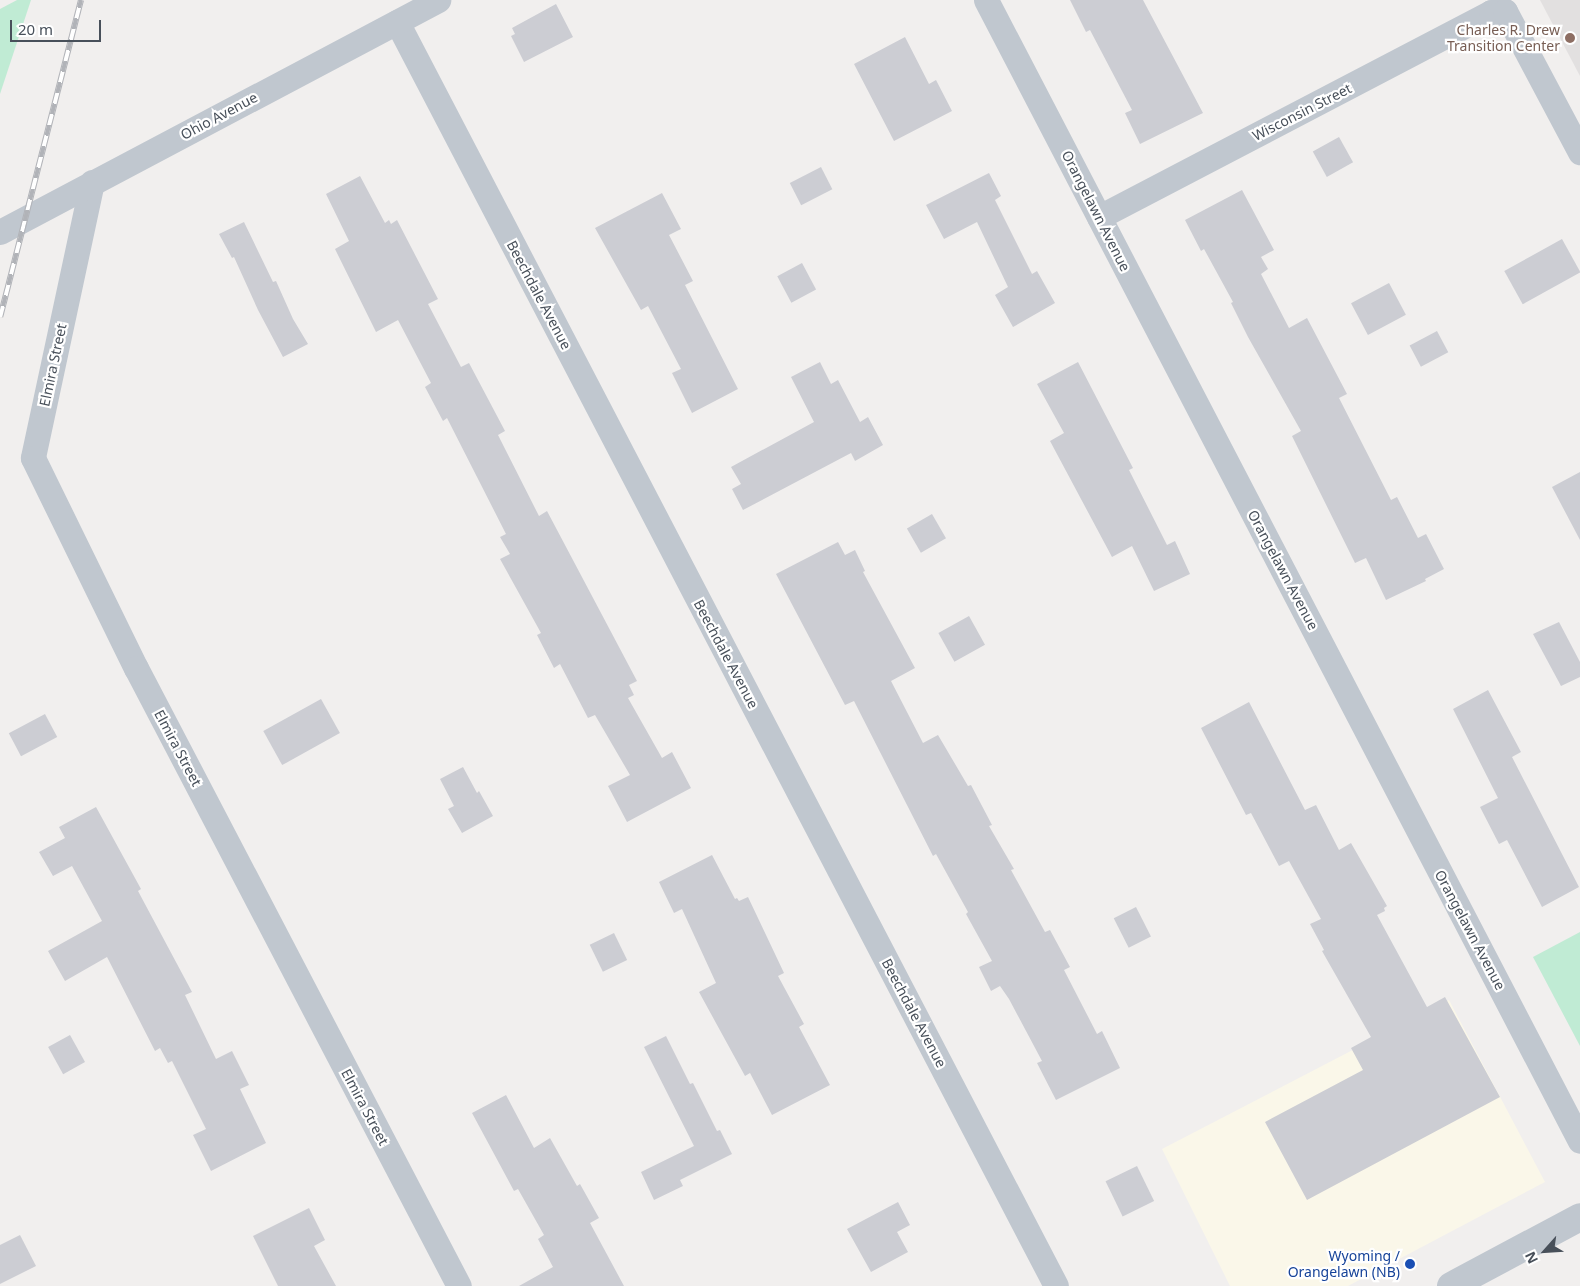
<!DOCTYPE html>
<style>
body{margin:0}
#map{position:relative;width:1580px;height:1286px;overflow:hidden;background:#f1efee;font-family:"Noto Sans",sans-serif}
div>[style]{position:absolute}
.commercial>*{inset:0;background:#faf7e9}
.education>*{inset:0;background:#e2e0e0}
.green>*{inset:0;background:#c0ebd4}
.building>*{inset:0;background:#cccdd3;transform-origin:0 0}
.minor>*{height:25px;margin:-12.5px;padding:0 12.5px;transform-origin:12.5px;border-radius:12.5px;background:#c0c7cf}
.tertiary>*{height:28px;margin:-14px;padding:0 14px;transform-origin:14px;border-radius:14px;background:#c0c7cf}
.rail>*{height:5.5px;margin-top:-2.75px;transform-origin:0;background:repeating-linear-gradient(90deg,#fff 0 11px,#b1b3b8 0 22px);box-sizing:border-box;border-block:1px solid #b1b3b8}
.dots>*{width:14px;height:14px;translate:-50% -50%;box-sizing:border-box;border:2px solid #fff;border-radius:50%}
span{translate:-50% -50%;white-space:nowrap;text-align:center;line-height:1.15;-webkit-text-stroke:4.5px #fff;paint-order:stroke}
.education-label{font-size:14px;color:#785e54}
.right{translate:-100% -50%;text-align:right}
.street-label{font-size:14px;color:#48505a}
.transit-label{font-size:14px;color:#164399}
.north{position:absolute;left:1520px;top:1226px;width:50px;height:50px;-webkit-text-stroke:4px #fff;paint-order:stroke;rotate:244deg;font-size:14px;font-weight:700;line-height:20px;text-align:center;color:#48505a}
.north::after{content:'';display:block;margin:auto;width:18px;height:22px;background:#48505a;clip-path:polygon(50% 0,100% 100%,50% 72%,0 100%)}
.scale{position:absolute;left:10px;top:20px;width:91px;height:22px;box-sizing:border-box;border:2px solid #48505a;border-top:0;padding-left:6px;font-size:15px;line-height:18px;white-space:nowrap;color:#48505a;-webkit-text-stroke:4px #fff;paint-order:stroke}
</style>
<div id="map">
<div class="commercial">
<div style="clip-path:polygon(1449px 1000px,1545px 1182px,1348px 1286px,1230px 1286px,1162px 1149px)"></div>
</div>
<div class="education">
<div style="clip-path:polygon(1540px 0,1580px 0,1580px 76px)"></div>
</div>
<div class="green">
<div style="clip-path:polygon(17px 0,31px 0,0 94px,0 9px)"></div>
<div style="clip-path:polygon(1580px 932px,1580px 1046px,1533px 957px)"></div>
</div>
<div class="building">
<div style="clip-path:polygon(1070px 0,1143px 0,1203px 113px,1140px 144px,1125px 113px,1132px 110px,1090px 30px,1086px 32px)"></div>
<div style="clip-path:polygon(556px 4px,573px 37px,524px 62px,511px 36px,515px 34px,512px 28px)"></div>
<div style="clip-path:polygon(905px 37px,929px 84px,936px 80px,952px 111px,894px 141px,854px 64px)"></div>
<div style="left:1339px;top:137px;width:29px;height:30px;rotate:61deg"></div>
<div style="left:821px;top:167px;width:25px;height:35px;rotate:63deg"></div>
<div style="clip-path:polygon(989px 173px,1001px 196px,995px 200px,1032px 274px,1037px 271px,1055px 303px,1013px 327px,995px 295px,1008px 287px,977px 222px,944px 239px,926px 205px)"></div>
<div style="clip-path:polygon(360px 176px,385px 223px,389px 220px,391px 224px,397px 220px,438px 299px,428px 304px,461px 367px,469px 363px,505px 431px,498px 435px,539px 516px,547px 511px,637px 681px,629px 685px,634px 695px,628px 698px,662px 758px,672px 752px,691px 788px,627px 822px,608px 786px,630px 775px,595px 715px,588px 718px,560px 664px,554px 668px,537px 635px,541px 633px,500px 559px,510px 554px,500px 537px,506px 534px,447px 418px,443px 421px,425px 387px,431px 383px,398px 320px,376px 332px,335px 249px,349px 241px,326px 194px)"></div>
<div style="clip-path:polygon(1242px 190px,1274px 250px,1261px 257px,1268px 269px,1261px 274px,1289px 328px,1307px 318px,1347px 394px,1339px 398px,1391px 500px,1397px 497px,1418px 538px,1426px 534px,1444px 569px,1425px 579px,1426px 581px,1386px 600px,1366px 558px,1355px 563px,1292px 436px,1301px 431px,1248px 337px,1231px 303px,1233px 302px,1204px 249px,1201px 251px,1185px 220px)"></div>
<div style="clip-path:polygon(662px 193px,681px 229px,669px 235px,693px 281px,685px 285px,738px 389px,692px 413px,672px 373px,681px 369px,648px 306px,641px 310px,595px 228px)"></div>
<div style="clip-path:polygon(244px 222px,273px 282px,276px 281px,293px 319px,308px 344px,283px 357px,258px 310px,234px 257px,232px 258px,219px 234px)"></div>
<div style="left:1562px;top:239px;width:38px;height:66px;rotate:61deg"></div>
<div style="left:802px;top:263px;width:30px;height:28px;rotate:62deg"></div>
<div style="left:1389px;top:283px;width:36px;height:43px;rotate:62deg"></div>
<div style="left:1437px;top:331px;width:24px;height:31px;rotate:62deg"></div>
<div style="clip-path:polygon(820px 362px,831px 384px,838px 380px,860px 422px,868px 417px,883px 445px,855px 461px,851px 453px,743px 510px,732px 489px,741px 484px,731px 467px,814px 422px,791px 377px)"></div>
<div style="clip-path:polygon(1078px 362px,1133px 468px,1129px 470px,1167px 545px,1175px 541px,1190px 574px,1154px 591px,1132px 546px,1112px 557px,1050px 441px,1064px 433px,1037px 384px)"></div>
<div style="clip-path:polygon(1580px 472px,1580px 540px,1552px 487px)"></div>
<div style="left:932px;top:514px;width:28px;height:29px;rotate:60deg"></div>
<div style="clip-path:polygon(838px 542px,845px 555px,855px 550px,865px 571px,863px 572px,915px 668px,891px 681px,923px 743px,938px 735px,968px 786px,971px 785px,992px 825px,989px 826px,1014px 869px,1011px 870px,1045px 932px,1050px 930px,1070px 967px,1064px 970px,1097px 1034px,1102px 1031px,1120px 1068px,1056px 1100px,1037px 1063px,1042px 1061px,1009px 999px,1000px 986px,991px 991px,979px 967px,992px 961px,966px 914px,968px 912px,936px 854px,933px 856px,854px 701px,845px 705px,776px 574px)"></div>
<div style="left:969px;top:616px;width:33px;height:35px;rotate:61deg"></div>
<div style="clip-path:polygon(1559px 622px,1580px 662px,1580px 677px,1561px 686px,1533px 634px)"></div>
<div style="clip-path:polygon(1488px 690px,1521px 752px,1512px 757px,1579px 887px,1542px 907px,1507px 840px,1499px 844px,1480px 807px,1498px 798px,1453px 709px)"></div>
<div style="left:321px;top:699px;width:39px;height:66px;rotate:61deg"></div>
<div style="clip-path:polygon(1249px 702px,1305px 810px,1316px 805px,1339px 850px,1351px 843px,1387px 906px,1384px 908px,1385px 911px,1377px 915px,1427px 1007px,1445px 997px,1500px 1097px,1307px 1200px,1265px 1122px,1363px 1070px,1351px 1048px,1371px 1037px,1322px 951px,1324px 950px,1310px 924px,1321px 919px,1289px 861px,1279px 866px,1251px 813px,1246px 815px,1201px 728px)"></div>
<div style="left:45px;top:714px;width:26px;height:41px;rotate:62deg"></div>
<div style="clip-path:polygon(463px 767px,477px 793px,479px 791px,493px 816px,462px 833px,448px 809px,454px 806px,440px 779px)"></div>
<div style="clip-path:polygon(96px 807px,141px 889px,138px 891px,192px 992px,185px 995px,216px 1059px,232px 1051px,249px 1085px,240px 1089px,266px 1143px,211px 1171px,193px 1135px,206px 1129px,172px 1061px,168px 1063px,160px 1048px,155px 1051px,107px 957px,65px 981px,48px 951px,102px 921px,72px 866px,53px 876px,39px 852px,65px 838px,59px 827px)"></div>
<div style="clip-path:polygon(712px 855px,735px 899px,737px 898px,739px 901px,748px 897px,784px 973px,778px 976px,804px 1024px,799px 1027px,830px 1085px,772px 1115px,750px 1073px,745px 1076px,699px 992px,716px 983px,682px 909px,674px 913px,659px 882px)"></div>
<div style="left:1136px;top:907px;width:33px;height:25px;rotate:63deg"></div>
<div style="left:614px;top:933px;width:30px;height:27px;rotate:64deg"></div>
<div style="left:70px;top:1035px;width:31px;height:25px;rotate:61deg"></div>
<div style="clip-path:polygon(666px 1036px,690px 1084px,693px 1083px,717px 1131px,720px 1130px,732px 1154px,680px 1180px,683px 1186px,654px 1200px,641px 1172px,694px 1146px,644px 1047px)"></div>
<div style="clip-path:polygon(506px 1095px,534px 1148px,550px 1138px,577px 1186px,580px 1184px,599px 1218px,590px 1223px,624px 1286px,519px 1286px,553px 1267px,538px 1239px,544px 1235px,518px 1189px,514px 1191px,472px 1113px)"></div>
<div style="left:1137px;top:1166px;width:39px;height:35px;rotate:64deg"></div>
<div style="clip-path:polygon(898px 1202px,910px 1225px,897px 1232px,908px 1252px,871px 1272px,847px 1229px)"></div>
<div style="clip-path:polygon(309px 1208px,325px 1240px,314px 1246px,336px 1286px,278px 1286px,253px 1236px)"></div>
<div style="clip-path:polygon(20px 1235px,36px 1266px,0 1284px,0 1245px)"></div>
</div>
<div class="minor">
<div style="left:986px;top:0;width:1286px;rotate:62.5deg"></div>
<div style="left:397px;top:22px;width:1425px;rotate:62.46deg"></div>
<div style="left:92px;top:182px;width:282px;rotate:102.1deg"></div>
<div style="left:33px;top:458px;width:234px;rotate:63.9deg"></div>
<div style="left:136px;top:668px;width:697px;rotate:62.41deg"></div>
<div style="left:1099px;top:217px;width:442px;rotate:-27.6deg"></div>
<div style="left:1491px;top:12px;width:14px;rotate:-4deg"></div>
<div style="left:1505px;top:11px;width:160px;rotate:62deg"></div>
<div style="left:0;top:232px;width:496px;rotate:-27.9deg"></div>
</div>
<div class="tertiary">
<div style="left:1451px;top:1286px;width:146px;rotate:-28.1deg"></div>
</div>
<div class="rail">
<div style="left:0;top:317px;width:327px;rotate:-75.7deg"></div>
</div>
<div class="dots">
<div style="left:1570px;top:38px;background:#8d6e63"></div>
<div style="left:1410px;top:1264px;background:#1a4fb4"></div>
</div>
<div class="education-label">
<span class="right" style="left:1560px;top:38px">Charles R. Drew<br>Transition Center</span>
</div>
<div class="street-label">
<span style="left:1302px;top:112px;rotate:-27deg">Wisconsin Street</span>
<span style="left:219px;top:116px;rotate:-28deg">Ohio Avenue</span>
<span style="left:1096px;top:211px;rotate:63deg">Orangelawn Avenue</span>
<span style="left:539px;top:295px;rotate:62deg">Beechdale Avenue</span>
<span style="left:53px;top:365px;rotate:-78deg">Elmira Street</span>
<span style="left:1283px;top:570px;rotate:62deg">Orangelawn Avenue</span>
<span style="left:726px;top:654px;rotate:62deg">Beechdale Avenue</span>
<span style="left:178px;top:748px;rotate:62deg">Elmira Street</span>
<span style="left:1470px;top:930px;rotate:62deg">Orangelawn Avenue</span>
<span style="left:914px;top:1013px;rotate:62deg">Beechdale Avenue</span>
<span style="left:365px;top:1107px;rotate:62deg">Elmira Street</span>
</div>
<div class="transit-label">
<span class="right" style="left:1400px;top:1264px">Wyoming /<br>Orangelawn (NB)</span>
</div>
<div class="north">N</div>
<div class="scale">20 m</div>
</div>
